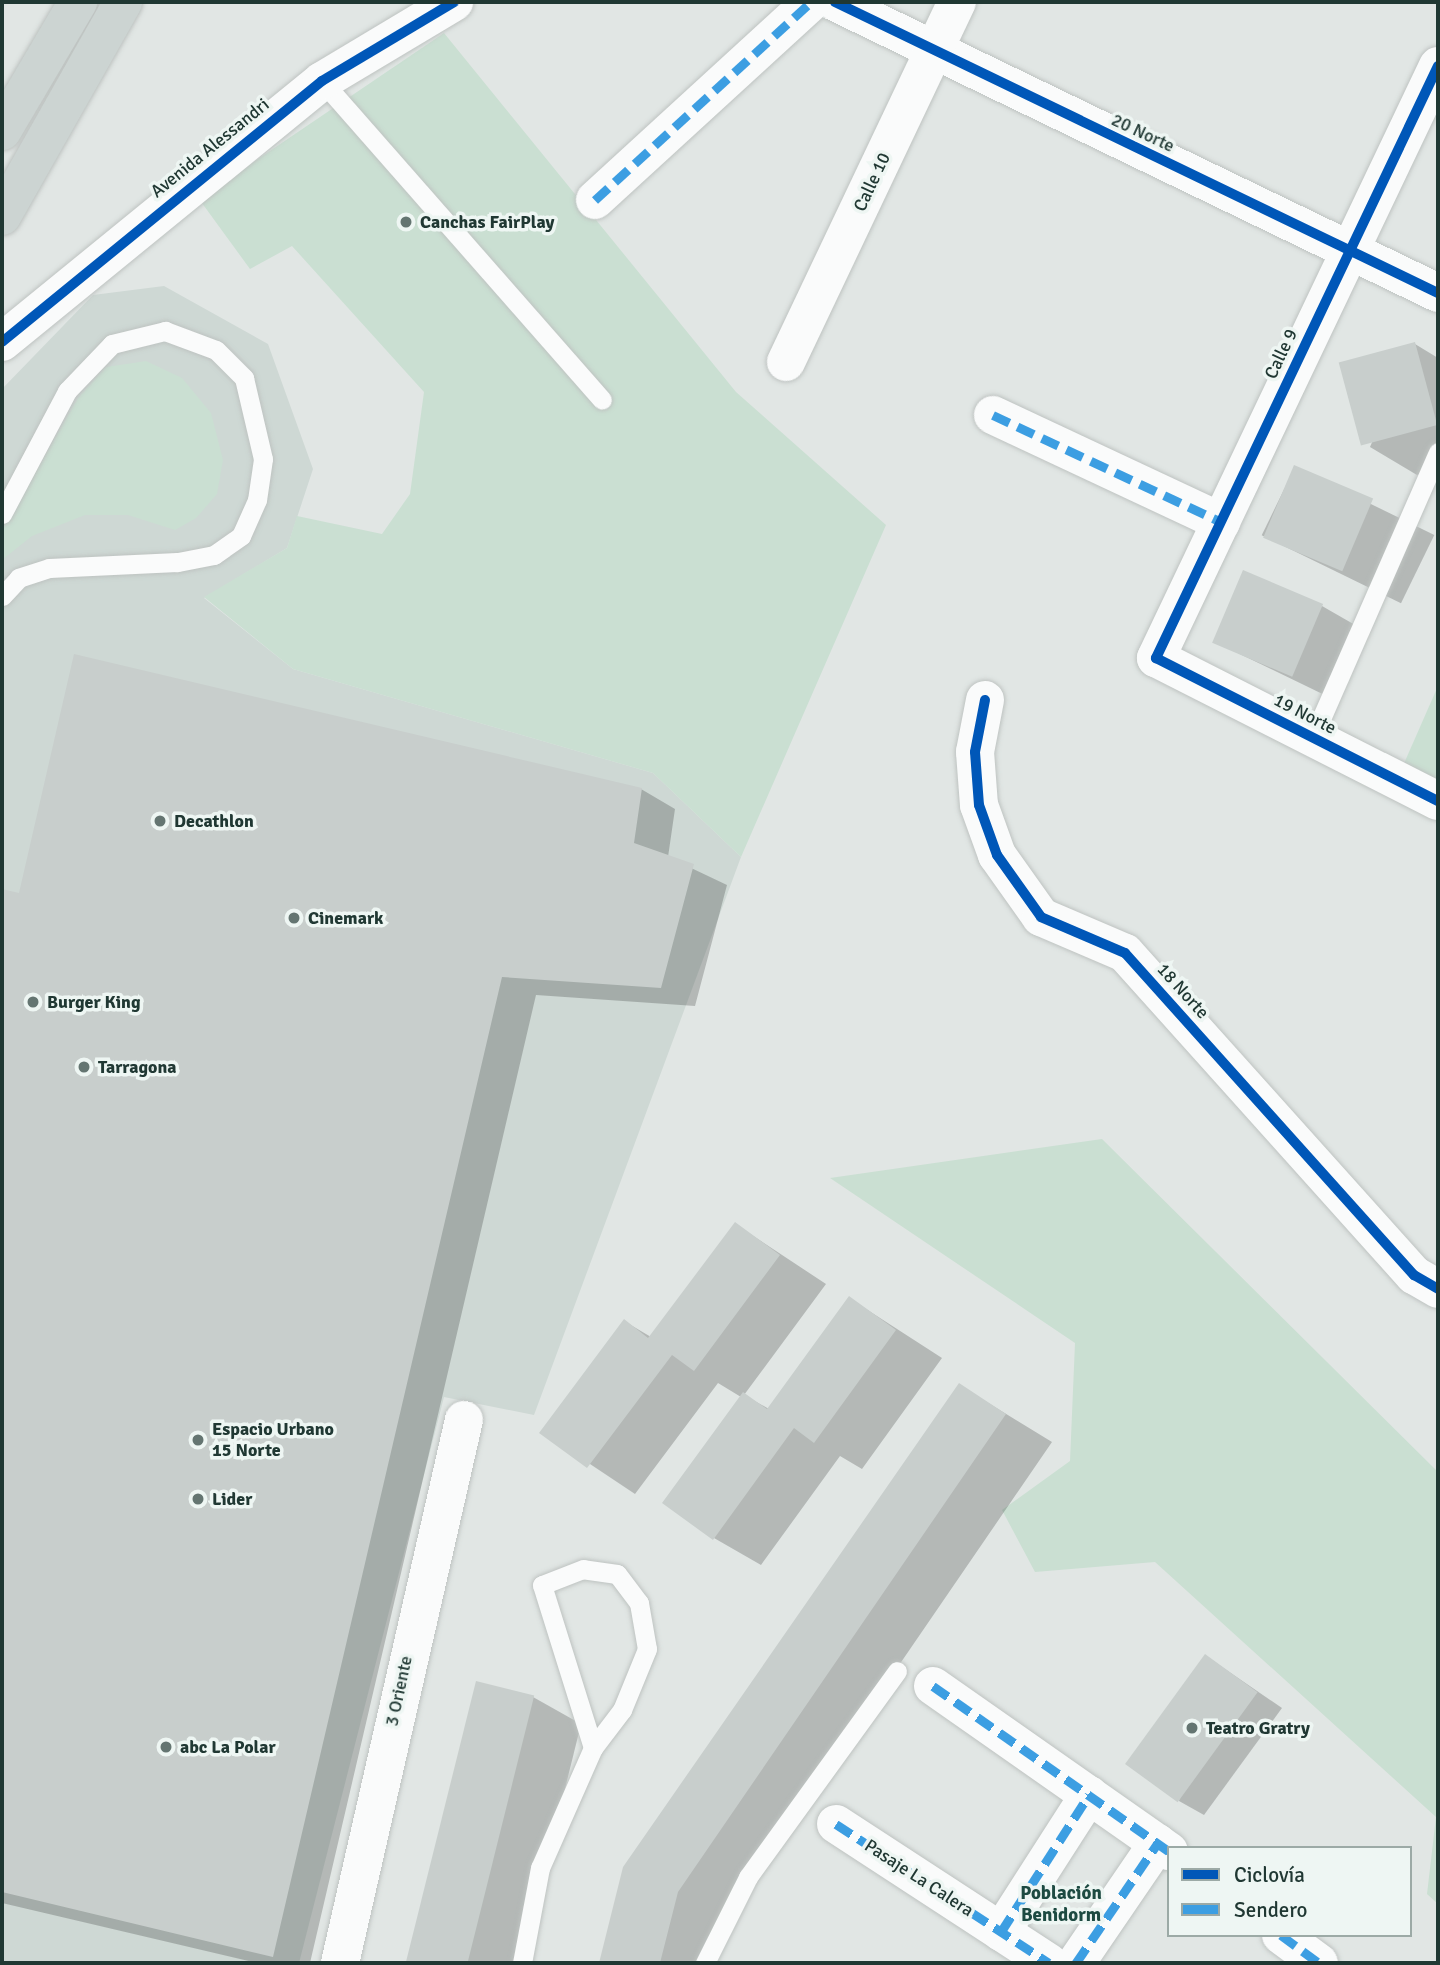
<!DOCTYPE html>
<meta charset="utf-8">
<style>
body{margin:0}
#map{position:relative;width:1440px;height:1965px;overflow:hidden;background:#e1e6e4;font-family:Signika,sans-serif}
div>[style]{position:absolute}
.built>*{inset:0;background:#ced8d4}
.green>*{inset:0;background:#cadfd2}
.shadow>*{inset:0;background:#0003;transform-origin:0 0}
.building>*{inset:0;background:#c8cecc;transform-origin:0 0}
.roads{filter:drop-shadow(0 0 2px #bec3c1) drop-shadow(0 0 2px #bec3c1)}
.service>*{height:19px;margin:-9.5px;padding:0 9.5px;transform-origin:9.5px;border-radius:9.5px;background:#fafbfb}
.minor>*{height:38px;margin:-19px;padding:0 19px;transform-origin:19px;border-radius:19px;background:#fafbfb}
.tertiary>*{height:38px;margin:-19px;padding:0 19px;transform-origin:19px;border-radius:19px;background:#fafbfb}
.primary>*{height:38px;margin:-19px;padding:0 19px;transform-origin:19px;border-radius:19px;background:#ccd4d2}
.quiet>*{height:9px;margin-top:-4.5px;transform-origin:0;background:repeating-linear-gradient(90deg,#3c9ee2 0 18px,transparent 0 27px)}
.cycleway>*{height:10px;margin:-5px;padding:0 5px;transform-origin:5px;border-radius:5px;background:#0057b8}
.dots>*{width:19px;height:19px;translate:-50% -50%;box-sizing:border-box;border:4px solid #eef6f3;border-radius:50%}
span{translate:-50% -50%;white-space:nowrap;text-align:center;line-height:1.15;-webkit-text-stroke:7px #eef6f3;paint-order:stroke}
.street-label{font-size:18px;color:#203833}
.poi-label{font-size:18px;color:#203833;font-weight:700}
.left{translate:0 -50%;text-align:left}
.neighbourhood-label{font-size:19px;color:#1d4a41;font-weight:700}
.frame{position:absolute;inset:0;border:4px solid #203833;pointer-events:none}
.legend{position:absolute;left:1167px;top:1846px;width:245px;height:91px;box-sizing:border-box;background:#eef6f3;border:2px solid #9caaa6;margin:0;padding:9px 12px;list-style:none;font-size:21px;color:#203833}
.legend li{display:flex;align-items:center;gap:14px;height:35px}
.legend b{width:35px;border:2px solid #9caaa6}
</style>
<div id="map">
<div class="built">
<div style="clip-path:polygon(164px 286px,268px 344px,313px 469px,287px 548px,204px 598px,293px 669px,653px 773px,741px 857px,534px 1415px,444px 1397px,299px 1963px,2px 1963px,2px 389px,93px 295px)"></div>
</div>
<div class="green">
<div style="clip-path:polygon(444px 33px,736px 392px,886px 525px,741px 857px,653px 773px,293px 669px,204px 597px,287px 548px,297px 516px,382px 534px,410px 494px,424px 392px,292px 246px,250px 269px,199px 199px)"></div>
<div style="clip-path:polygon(146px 361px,182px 378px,211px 413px,223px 460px,217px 494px,196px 518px,175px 530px,128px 515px,85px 515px,32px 536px,2px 560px,2px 531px,78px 398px,106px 367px)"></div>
<div style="clip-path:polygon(1438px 686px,1438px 784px,1402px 768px)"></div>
<div style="clip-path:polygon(1102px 1139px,1438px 1472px,1438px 1904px,1427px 1894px,1436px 1817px,1155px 1562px,1035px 1572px,1002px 1510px,1070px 1461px,1075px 1343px,830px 1178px)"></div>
</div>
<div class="shadow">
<div style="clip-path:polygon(1415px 344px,1438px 358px,1438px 468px,1417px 475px,1370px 447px)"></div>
<div style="left:1295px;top:467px;width:155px;height:76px;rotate:26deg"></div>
<div style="clip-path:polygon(1322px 606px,1369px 633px,1339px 702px,1215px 642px)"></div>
<div style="clip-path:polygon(641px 789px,675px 809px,668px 857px,727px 885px,695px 1006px,536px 995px,310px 1963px,257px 1963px,2px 1903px,2px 891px,20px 895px)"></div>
<div style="clip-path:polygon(735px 1224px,826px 1284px,744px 1395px,769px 1409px,849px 1298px,942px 1358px,862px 1469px,840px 1456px,761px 1565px,714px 1538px,741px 1397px,718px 1383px,635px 1494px,542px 1432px,624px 1321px,651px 1337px)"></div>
<div style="clip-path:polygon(959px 1385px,1052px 1442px,725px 1919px,714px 1963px,601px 1963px,625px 1867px)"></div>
<div style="clip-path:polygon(1206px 1656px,1282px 1708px,1204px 1815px,1179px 1801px)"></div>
<div style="clip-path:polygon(478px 1683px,533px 1697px,581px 1724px,522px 1963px,409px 1963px)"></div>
</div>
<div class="building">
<div style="left:1415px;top:342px;width:86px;height:79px;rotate:75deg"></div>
<div style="left:1294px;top:465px;width:86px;height:79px;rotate:23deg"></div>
<div style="left:1243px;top:570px;width:87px;height:79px;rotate:23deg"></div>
<div style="clip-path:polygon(74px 654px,642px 788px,634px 843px,694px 864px,661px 988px,502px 977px,273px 1957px,2px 1892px,2px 889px,19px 893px)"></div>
<div style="clip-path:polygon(735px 1222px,780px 1255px,694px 1371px,672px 1355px,587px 1468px,539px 1433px,624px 1319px,648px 1338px)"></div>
<div style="clip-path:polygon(849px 1296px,896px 1330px,814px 1443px,794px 1428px,713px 1540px,662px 1503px,743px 1392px,767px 1409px)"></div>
<div style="clip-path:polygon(959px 1383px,1006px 1414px,678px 1892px,660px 1963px,599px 1963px,623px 1867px)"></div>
<div style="left:1205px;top:1654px;width:65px;height:136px;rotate:36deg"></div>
<div style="left:476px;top:1681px;width:60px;height:290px;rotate:14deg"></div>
</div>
<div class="roads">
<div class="service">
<div style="left:322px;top:81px;width:424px;rotate:48.7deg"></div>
<div style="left:2px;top:514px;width:139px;rotate:-62.1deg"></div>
<div style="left:67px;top:391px;width:65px;rotate:-46.2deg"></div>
<div style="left:112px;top:344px;width:55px;rotate:-13.8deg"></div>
<div style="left:165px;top:331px;width:54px;rotate:20.4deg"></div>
<div style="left:216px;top:350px;width:40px;rotate:45deg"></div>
<div style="left:244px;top:378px;width:83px;rotate:76.8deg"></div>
<div style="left:263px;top:459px;width:41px;rotate:98.3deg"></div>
<div style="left:257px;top:500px;width:39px;rotate:114deg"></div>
<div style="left:241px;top:536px;width:33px;rotate:145deg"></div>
<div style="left:214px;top:555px;width:38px;rotate:169deg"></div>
<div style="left:177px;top:562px;width:128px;rotate:177.3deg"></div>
<div style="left:49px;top:568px;width:32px;rotate:162deg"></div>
<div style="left:19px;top:578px;width:25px;rotate:133deg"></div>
<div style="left:1313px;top:737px;width:311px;rotate:-66.3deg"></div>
<div style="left:522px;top:1963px;width:97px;rotate:-79.3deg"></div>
<div style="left:540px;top:1868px;width:131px;rotate:-66.2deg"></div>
<div style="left:593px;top:1748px;width:48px;rotate:-52.7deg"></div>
<div style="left:622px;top:1710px;width:66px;rotate:-67.7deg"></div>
<div style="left:647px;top:1649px;width:47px;rotate:-99.9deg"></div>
<div style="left:639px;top:1603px;width:36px;rotate:-127deg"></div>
<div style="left:617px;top:1574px;width:34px;rotate:-172deg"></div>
<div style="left:583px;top:1569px;width:44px;rotate:158.7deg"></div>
<div style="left:542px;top:1585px;width:171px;rotate:72.6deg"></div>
<div style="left:705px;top:1963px;width:96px;rotate:-63.4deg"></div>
<div style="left:748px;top:1877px;width:254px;rotate:-54.1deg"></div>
</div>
<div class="minor">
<div style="left:835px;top:2px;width:670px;rotate:25.76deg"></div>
<div style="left:1438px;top:66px;width:656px;rotate:115.47deg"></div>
<div style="left:1156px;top:658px;width:316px;rotate:26.9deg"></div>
<div style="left:595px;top:200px;width:293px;rotate:-42.5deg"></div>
<div style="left:786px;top:362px;width:399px;rotate:-64.6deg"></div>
<div style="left:993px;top:415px;width:252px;rotate:25.1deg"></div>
<div style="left:985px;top:700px;width:53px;rotate:100.9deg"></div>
<div style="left:975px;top:752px;width:53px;rotate:85.7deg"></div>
<div style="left:979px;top:805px;width:53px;rotate:70.2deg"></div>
<div style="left:997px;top:855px;width:76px;rotate:54.6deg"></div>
<div style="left:1041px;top:917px;width:91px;rotate:23.2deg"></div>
<div style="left:1125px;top:953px;width:433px;rotate:48.1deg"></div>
<div style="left:1414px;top:1275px;width:28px;rotate:30deg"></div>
<div style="left:933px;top:1686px;width:288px;rotate:35deg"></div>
<div style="left:836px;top:1824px;width:254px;rotate:33.1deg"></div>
<div style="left:1001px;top:1932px;width:163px;rotate:-57.3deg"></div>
<div style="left:1281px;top:1935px;width:47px;rotate:36.4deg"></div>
<div style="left:340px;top:1963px;width:557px;rotate:-77.14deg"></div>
<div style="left:1076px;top:1963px;width:145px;rotate:-55.7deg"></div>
</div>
<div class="tertiary">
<div style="left:2px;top:342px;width:413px;rotate:-39.2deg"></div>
<div style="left:322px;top:81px;width:154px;rotate:-30.9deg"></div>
</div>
<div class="primary">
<div style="left:2px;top:131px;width:150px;rotate:-59.5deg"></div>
<div style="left:2px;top:216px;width:246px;rotate:-60.5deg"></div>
</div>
</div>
<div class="quiet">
<div style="left:595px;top:200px;width:293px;rotate:-42.5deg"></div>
<div style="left:993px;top:415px;width:252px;rotate:25.1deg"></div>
<div style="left:933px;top:1686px;width:288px;rotate:35deg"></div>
<div style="left:836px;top:1824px;width:254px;rotate:33.1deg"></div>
<div style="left:1001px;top:1932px;width:163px;rotate:-57.3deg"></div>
<div style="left:1281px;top:1935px;width:47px;rotate:36.4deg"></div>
<div style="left:1076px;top:1963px;width:145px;rotate:-55.7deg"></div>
</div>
<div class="cycleway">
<div style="left:835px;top:2px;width:670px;rotate:25.76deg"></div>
<div style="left:1438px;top:66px;width:656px;rotate:115.47deg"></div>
<div style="left:1156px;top:658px;width:316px;rotate:26.9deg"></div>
<div style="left:2px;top:342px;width:413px;rotate:-39.2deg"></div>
<div style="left:322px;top:81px;width:154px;rotate:-30.9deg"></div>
<div style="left:985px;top:700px;width:53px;rotate:100.9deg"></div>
<div style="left:975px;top:752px;width:53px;rotate:85.7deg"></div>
<div style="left:979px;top:805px;width:53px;rotate:70.2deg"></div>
<div style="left:997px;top:855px;width:76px;rotate:54.6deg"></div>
<div style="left:1041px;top:917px;width:91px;rotate:23.2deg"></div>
<div style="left:1125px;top:953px;width:433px;rotate:48.1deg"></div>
<div style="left:1414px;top:1275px;width:28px;rotate:30deg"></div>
</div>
<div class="dots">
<div style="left:406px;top:222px;background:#647571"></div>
<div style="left:160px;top:821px;background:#647571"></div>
<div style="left:294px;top:918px;background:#647571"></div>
<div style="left:33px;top:1002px;background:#647571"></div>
<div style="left:84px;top:1067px;background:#647571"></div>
<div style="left:198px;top:1440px;background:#647571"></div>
<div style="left:198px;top:1499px;background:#647571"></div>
<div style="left:1192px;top:1728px;background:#647571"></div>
<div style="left:166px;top:1747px;background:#647571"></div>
</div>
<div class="street-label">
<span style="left:1143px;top:133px;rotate:25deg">20 Norte</span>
<span style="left:210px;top:148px;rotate:-39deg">Avenida Alessandri</span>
<span style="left:872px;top:182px;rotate:-65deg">Calle 10</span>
<span style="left:1281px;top:354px;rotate:-65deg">Calle 9</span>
<span style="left:1305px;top:714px;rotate:27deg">19 Norte</span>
<span style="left:1183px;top:991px;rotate:48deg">18 Norte</span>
<span style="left:399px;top:1691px;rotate:-78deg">3 Oriente</span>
<span style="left:919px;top:1878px;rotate:33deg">Pasaje La Calera</span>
</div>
<div class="poi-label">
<span class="left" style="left:420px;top:222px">Canchas FairPlay</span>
<span class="left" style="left:174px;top:821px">Decathlon</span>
<span class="left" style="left:308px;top:918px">Cinemark</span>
<span class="left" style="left:47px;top:1002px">Burger King</span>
<span class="left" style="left:98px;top:1067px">Tarragona</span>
<span class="left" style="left:212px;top:1440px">Espacio Urbano<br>15 Norte</span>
<span class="left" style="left:212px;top:1499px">Lider</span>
<span class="left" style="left:1206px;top:1728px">Teatro Gratry</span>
<span class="left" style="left:180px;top:1747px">abc La Polar</span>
</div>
<div class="neighbourhood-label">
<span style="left:1061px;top:1905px">Población<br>Benidorm</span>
</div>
<div class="frame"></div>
<ul class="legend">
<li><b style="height:9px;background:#0057b8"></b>Ciclovía</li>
<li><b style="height:9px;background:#3c9ee2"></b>Sendero</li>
</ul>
</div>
